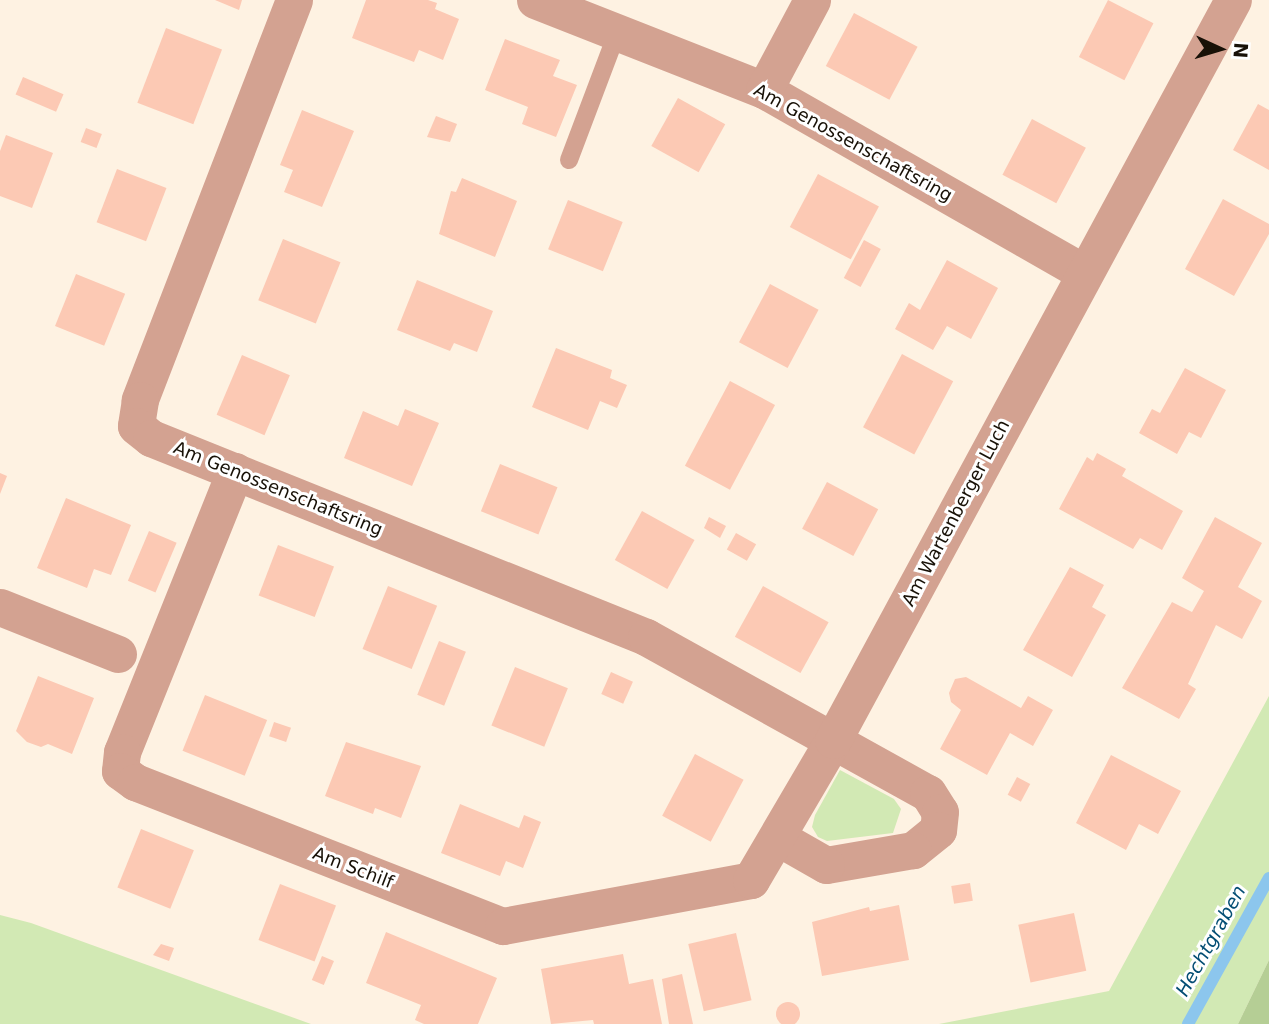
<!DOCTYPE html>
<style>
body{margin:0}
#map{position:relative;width:1269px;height:1024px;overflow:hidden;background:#fef2e2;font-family:"DejaVu Sans",sans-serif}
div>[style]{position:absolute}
.green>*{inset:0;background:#d2e9b4}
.forest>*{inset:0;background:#b5ce95}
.stream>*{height:12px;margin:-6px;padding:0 6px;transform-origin:6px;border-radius:6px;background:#8cc6ed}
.building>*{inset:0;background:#fcc9b4;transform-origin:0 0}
.round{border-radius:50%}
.lane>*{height:18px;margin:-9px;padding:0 9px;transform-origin:9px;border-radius:9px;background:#d3a291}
.street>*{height:37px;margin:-18.5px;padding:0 18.5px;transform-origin:18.5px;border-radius:18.5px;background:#d3a291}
span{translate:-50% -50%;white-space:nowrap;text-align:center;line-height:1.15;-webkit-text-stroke:6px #fff;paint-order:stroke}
.street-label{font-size:18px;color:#181107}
.water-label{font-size:19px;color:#044e74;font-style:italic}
.north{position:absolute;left:1185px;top:14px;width:70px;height:70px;-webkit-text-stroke:5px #fff;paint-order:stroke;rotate:94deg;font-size:19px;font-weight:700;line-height:28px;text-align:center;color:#181107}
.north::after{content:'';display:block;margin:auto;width:24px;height:32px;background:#181107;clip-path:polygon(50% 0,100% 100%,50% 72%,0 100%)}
</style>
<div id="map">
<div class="green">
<div style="clip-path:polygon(1269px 696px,1269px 960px,1238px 1024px,939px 1024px,1109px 991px)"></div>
<div style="clip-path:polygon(840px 770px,894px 799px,901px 809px,893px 833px,827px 841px,818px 837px,812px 827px,815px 815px)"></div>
<div style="clip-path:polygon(0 915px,31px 923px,311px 1024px,0 1024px)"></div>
</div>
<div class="forest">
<div style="clip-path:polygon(1269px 960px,1269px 1024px,1238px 1024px)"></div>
</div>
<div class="stream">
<div style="left:1188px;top:1024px;width:167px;rotate:-61deg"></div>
</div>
<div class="building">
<div style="clip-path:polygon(215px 0,242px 0,239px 10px)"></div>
<div style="clip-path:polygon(366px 0,428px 0,437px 3px,435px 9px,459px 19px,443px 60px,419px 50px,414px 62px,352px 38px)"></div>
<div style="left:1108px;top:0;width:51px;height:64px;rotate:27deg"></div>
<div style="left:854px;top:13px;width:72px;height:60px;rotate:28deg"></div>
<div style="left:166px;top:28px;width:60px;height:80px;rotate:21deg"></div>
<div style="clip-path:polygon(505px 39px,560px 60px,553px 76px,577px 85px,556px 137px,522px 124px,528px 107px,485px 90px)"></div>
<div style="left:23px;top:77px;width:44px;height:19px;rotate:23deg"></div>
<div style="left:678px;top:98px;width:54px;height:55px;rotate:29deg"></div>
<div style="clip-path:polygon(1258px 104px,1269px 110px,1269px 170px,1233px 150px)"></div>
<div style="clip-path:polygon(302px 110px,354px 131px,322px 207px,284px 192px,293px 170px,280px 165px)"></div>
<div style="clip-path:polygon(436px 116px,457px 124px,450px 142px,427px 137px)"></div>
<div style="left:1032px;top:119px;width:61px;height:63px;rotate:28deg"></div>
<div style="left:86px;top:128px;width:17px;height:15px;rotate:21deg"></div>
<div style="clip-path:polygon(6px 135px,53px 153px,32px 208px,0 196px,0 151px)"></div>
<div style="left:117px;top:169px;width:53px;height:57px;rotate:21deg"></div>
<div style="left:818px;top:174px;width:69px;height:60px;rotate:28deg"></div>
<div style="clip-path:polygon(462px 178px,517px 201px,495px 257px,439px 234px,451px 191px,456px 192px)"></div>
<div style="clip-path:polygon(1223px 199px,1269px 224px,1269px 234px,1234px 296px,1185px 269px)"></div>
<div style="left:568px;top:200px;width:59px;height:53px;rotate:22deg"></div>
<div style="left:283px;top:239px;width:62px;height:66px;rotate:22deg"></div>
<div style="left:864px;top:240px;width:19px;height:43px;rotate:28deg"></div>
<div style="clip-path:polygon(947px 260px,998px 288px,971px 339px,947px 326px,933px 350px,895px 329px,909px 303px,920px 310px)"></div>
<div style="left:76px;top:274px;width:53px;height:56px;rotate:22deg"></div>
<div style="clip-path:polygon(417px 280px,493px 311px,477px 352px,454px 343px,450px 351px,397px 330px)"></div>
<div style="left:770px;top:284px;width:55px;height:66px;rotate:28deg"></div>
<div style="clip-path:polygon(556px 348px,612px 370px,610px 378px,627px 385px,617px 408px,600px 401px,588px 430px,532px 407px)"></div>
<div style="left:902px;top:354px;width:58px;height:83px;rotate:28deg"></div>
<div style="left:242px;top:355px;width:52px;height:65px;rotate:23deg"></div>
<div style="clip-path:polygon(1185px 368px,1226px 390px,1201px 438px,1189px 432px,1177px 454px,1139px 433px,1152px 409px,1160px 413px)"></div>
<div style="left:730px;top:381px;width:51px;height:96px;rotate:28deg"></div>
<div style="clip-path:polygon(405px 409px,439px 423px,412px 486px,344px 458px,363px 411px,398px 426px)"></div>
<div style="clip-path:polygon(1097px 453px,1126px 469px,1122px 476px,1183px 511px,1162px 550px,1140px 538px,1133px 549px,1059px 509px,1087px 457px,1093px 461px)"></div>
<div style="left:500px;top:464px;width:62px;height:51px;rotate:22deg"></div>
<div style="clip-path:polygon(0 473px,7px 476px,0 494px)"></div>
<div style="left:827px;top:482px;width:58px;height:53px;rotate:28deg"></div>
<div style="clip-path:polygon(66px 498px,131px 525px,111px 575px,94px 569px,87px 588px,37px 568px)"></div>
<div style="left:642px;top:511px;width:60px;height:56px;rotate:29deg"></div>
<div style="clip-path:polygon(709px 517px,726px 526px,720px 538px,704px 528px)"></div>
<div style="clip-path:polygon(1215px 517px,1262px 543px,1238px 587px,1262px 601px,1242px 639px,1216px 625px,1188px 684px,1196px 689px,1179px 719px,1122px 688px,1172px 602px,1192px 612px,1204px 591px,1182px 578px)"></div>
<div style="left:149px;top:531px;width:30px;height:54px;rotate:23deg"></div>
<div style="left:736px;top:533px;width:23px;height:19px;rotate:29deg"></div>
<div style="left:278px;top:545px;width:60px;height:54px;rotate:21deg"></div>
<div style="clip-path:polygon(1070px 567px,1104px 585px,1092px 607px,1106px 615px,1072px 677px,1023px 650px)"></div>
<div style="left:388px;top:586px;width:53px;height:68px;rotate:22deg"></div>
<div style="left:763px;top:586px;width:75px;height:58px;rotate:29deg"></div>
<div style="left:439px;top:641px;width:29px;height:58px;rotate:22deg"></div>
<div style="left:515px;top:667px;width:57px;height:63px;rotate:22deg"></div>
<div style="left:611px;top:672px;width:24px;height:24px;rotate:24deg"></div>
<div style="clip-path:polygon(38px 676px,94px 698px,72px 754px,48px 744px,41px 747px,27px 742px,16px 731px)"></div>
<div style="clip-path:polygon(966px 677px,1021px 708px,1028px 696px,1053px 710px,1033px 746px,1010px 733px,987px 775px,940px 749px,961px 710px,951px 702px,949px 693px,955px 679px)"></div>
<div style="left:205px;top:695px;width:67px;height:60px;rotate:22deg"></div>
<div style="left:274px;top:722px;width:18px;height:15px;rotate:19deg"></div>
<div style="clip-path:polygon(346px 742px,421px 766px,401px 818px,375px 808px,373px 814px,325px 796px)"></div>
<div style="left:695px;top:754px;width:55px;height:70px;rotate:28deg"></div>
<div style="clip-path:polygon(1111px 755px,1181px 791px,1158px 834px,1139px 824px,1126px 850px,1076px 823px)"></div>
<div style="left:1017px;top:777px;width:15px;height:20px;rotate:28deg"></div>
<div style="clip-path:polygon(460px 804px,519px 828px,524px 815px,541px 822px,523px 868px,506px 861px,500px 876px,441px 853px)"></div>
<div style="left:141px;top:829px;width:57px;height:63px;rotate:22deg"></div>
<div style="left:970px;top:883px;width:18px;height:19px;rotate:81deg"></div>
<div style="left:280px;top:884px;width:60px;height:60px;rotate:21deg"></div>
<div style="clip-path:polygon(899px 905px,909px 960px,822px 976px,812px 922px,869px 907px,870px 911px)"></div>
<div style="left:1074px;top:913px;width:59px;height:57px;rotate:78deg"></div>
<div style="clip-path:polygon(386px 932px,497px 978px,478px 1024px,424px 1024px,415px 1020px,421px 1005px,366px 983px)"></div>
<div style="left:736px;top:933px;width:69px;height:49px;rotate:77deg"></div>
<div style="clip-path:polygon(161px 944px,174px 948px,169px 961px,153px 955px)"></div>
<div style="clip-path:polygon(623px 954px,629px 984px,653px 979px,662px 1024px,594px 1024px,593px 1020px,551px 1024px,541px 969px)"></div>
<div style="left:322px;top:956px;width:13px;height:26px;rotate:23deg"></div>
<div style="clip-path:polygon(682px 974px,693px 1024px,669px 1024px,662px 979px)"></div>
<div class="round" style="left:776px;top:1002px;width:24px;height:24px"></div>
</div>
<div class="lane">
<div style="left:569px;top:160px;width:136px;rotate:-69.3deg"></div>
</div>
<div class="street">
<div style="left:294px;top:0;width:429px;rotate:111.1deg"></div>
<div style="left:140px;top:400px;width:26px;rotate:99deg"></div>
<div style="left:136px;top:426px;width:19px;rotate:39deg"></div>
<div style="left:151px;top:438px;width:534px;rotate:21.9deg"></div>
<div style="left:646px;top:637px;width:322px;rotate:29deg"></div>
<div style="left:928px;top:793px;width:22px;rotate:58deg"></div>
<div style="left:940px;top:812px;width:18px;rotate:96deg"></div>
<div style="left:938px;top:830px;width:32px;rotate:141deg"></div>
<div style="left:913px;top:850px;width:88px;rotate:170.2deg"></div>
<div style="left:826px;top:865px;width:56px;rotate:-150.3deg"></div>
<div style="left:535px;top:0;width:246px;rotate:21.5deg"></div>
<div style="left:764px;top:90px;width:369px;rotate:29.7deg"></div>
<div style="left:764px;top:90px;width:102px;rotate:-61.9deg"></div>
<div style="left:235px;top:471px;width:303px;rotate:111.9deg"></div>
<div style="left:122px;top:752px;width:19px;rotate:96deg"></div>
<div style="left:120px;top:771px;width:19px;rotate:36deg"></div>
<div style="left:135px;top:782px;width:395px;rotate:21.4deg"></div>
<div style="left:503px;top:926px;width:252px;rotate:-10.5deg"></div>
<div style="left:751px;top:880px;width:162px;rotate:-59.6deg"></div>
<div style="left:833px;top:740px;width:841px;rotate:-61.61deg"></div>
<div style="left:0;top:607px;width:127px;rotate:21.7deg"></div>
</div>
<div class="street-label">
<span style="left:853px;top:143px;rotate:29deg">Am Genossenschaftsring</span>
<span style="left:278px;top:489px;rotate:22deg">Am Genossenschaftsring</span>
<span style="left:956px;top:513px;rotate:-62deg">Am Wartenberger Luch</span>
<span style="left:353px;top:868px;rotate:21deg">Am Schilf</span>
</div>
<div class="water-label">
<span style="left:1211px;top:941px;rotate:-61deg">Hechtgraben</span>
</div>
<div class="north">N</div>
</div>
